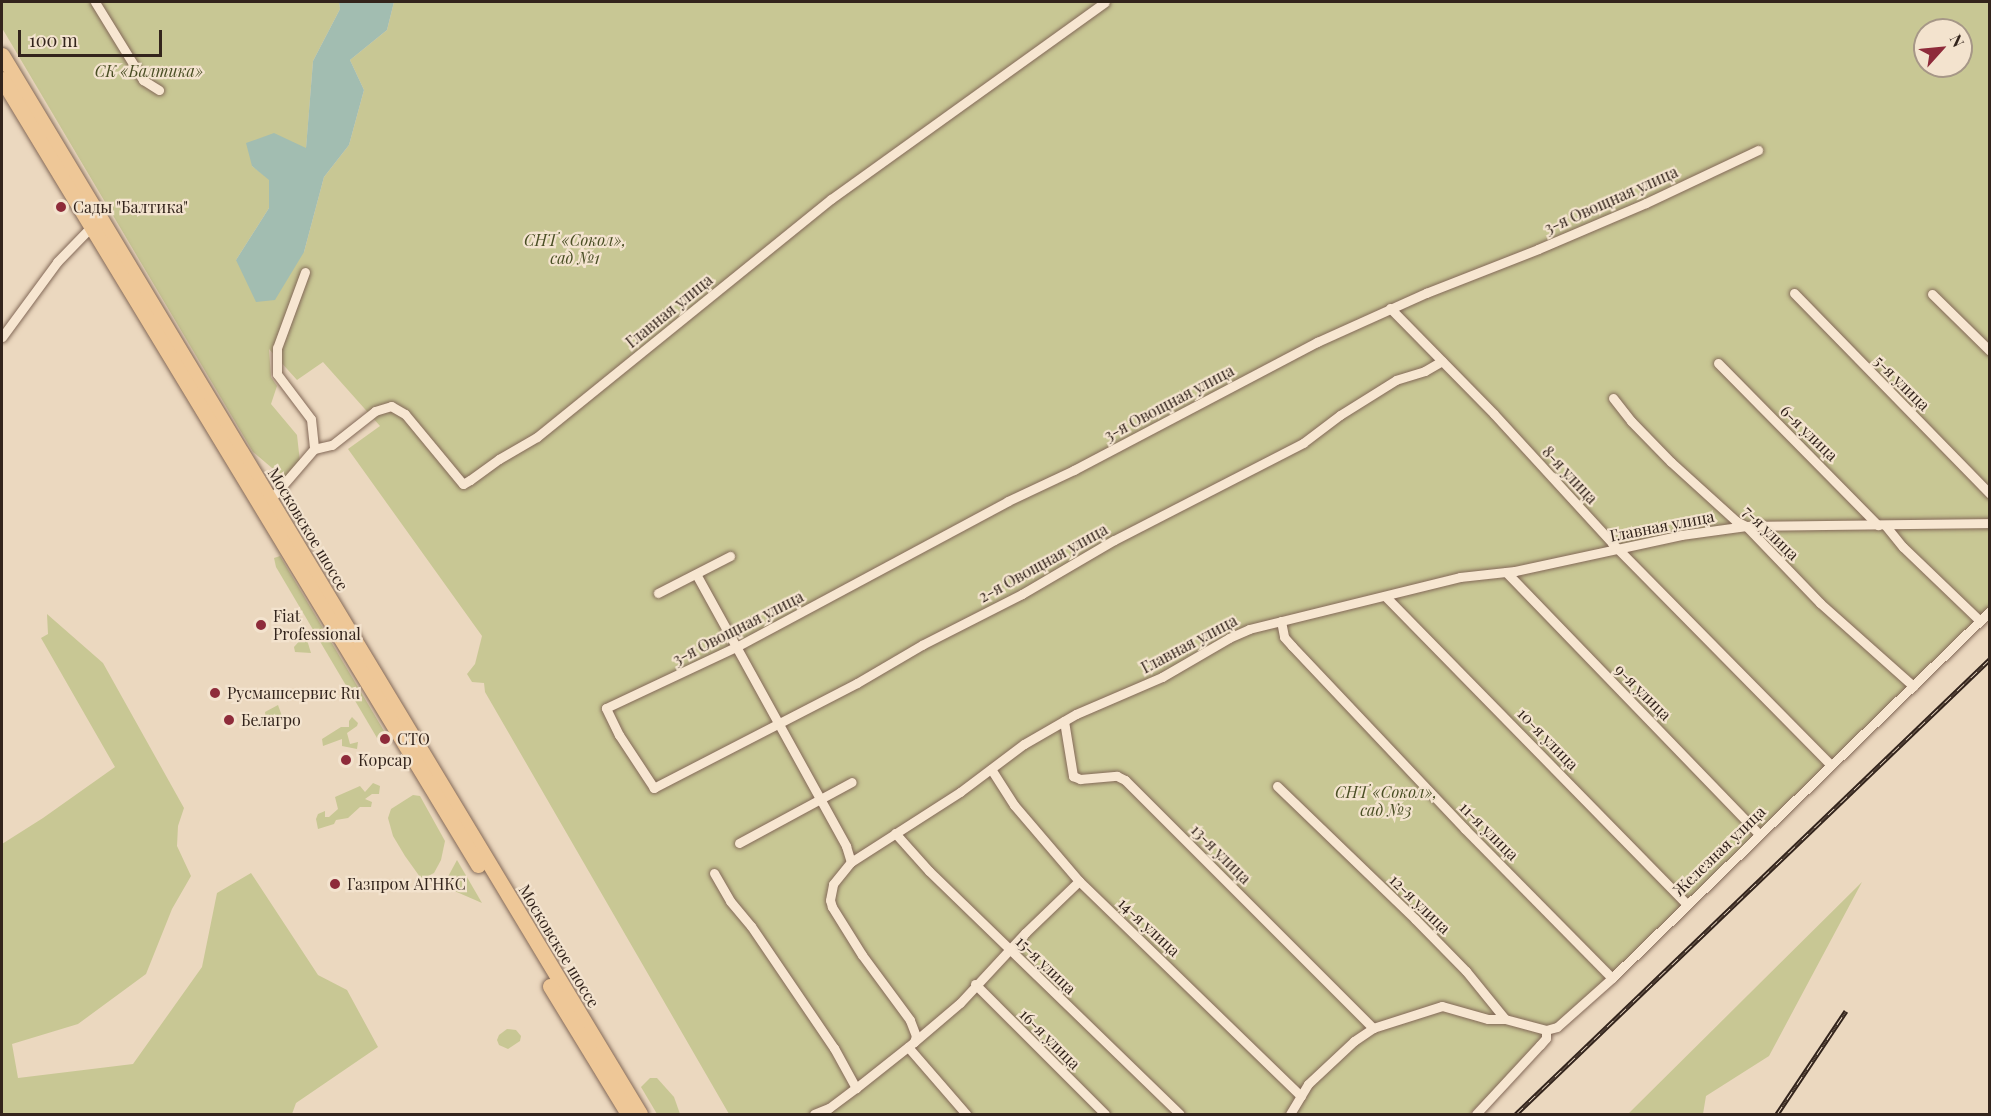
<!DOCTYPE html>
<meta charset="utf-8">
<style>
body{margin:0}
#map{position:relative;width:1991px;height:1116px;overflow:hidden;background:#ebd8bf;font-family:"Playfair Display",serif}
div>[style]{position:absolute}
.green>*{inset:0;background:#c8c794}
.water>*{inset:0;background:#a2bdb1}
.roads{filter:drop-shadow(0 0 2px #836958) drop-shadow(0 0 2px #836958)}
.street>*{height:9px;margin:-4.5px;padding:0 4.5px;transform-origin:4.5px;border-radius:4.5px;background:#f7e6d1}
.primary>*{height:15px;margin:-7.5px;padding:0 7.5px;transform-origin:7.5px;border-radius:7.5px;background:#eec797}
.rail>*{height:5px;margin-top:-2.5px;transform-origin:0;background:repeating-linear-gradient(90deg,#f3e3ce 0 9px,#33241c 0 18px);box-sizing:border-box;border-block:2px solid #33241c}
.dots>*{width:16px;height:16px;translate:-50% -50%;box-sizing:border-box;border:3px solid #f3e3ce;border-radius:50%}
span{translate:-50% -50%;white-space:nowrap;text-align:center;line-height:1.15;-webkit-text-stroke:4.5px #f3e3ce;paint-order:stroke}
.park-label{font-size:16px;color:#494e24;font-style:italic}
.street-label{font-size:16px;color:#33241c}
.poi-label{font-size:16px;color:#33241c}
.left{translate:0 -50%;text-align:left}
.frame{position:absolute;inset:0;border:3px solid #33241c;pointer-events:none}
.north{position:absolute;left:1913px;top:18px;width:60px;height:60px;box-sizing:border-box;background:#f3e3ce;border:2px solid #a69787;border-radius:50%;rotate:63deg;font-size:16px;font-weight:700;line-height:24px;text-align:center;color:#33241c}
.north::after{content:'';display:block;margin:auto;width:21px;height:27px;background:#8e2b3a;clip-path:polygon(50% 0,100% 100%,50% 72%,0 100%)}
.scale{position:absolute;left:18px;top:30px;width:144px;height:27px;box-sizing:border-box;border:3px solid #33241c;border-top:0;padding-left:8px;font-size:18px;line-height:21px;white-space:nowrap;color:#33241c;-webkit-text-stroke:4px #f3e3ce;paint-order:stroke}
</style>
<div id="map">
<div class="green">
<div style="clip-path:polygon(evenodd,2px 2px,339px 2px,340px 9px,313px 61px,306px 149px,252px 166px,269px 179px,269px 208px,236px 260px,304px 252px,324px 177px,349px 145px,364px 90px,350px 60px,387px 30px,394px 2px,1989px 2px,1989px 616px,1469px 1114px,729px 1114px,485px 692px,484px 683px,472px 682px,467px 674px,475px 664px,482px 636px,348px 449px,380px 426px,323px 362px,297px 380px,269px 349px,271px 377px,277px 386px,271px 404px,297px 435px,300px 462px,285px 479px,253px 452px,2px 28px,2px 2px,1925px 30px,1961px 30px,1961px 66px,1925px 66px,1925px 30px)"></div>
<div style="clip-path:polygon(280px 556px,390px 741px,388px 746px,380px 743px,276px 567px,274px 558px)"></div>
<div style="clip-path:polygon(47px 614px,103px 663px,184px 808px,178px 826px,177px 846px,191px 876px,172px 909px,146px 974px,78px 1024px,12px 1044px,18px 1078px,133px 1064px,202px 967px,217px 893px,251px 873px,318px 975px,347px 990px,378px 1047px,296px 1103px,292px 1114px,2px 1114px,2px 844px,43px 818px,115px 767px,41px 638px,48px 634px)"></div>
<div style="clip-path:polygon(302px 638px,307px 640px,311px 653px,295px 652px,294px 647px)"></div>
<div style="clip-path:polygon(278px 705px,283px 719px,275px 728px,266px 721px,265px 712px)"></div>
<div style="clip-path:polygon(352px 717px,358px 723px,357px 726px,347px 733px,350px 744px,358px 742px,357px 749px,342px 746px,342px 739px,323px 746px,322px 739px,341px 727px,349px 727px,349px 721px)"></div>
<div style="clip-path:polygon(373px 783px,380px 786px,379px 794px,372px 794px,365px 799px,372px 802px,371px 807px,360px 807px,348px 818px,336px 820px,334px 824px,318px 829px,316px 819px,318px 814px,325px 811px,325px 817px,329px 817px,338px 809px,335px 797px,360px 786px,365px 792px)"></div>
<div style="clip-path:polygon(413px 795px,420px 796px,445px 841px,441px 860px,434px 873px,424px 878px,420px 877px,405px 856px,393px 836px,388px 818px,391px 809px)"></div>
<div style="clip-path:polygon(457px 860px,482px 903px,443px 886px)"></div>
<div style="clip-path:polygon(1862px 882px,1769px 1056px,1706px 1096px,1703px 1114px,1628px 1114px)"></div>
<div style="clip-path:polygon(507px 1029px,516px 1030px,521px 1036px,520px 1041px,508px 1049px,499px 1045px,497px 1040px,499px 1035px)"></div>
<div style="clip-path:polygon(650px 1078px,657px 1078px,674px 1097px,680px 1114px,657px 1114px,641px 1087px)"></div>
</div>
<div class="water">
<div style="clip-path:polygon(339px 2px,394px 2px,387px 30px,350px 60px,364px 90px,349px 145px,324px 177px,304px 252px,275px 300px,256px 302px,236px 260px,269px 208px,269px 180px,252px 166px,246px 143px,274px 133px,306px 148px,313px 61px,340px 9px)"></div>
</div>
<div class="roads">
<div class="street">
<div style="left:95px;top:2px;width:92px;rotate:58.4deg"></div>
<div style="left:143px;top:80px;width:19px;rotate:32deg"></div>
<div style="left:305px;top:272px;width:81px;rotate:110.2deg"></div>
<div style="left:277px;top:348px;width:26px;rotate:90deg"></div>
<div style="left:277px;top:374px;width:56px;rotate:52.9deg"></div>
<div style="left:311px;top:419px;width:30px;rotate:84deg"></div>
<div style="left:1794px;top:293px;width:281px;rotate:45.7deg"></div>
<div style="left:1932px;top:294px;width:81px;rotate:44.5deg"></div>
<div style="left:1390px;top:308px;width:148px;rotate:45.5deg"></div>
<div style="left:1494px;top:414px;width:175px;rotate:47.5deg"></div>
<div style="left:1612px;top:543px;width:310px;rotate:45.4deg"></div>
<div style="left:2px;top:337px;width:93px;rotate:-53.7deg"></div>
<div style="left:57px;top:262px;width:47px;rotate:-45.9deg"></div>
<div style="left:1442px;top:361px;width:20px;rotate:150deg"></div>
<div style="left:1425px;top:371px;width:30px;rotate:163deg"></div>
<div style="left:1396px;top:380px;width:66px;rotate:148deg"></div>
<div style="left:1340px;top:415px;width:46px;rotate:142.9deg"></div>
<div style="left:1303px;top:443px;width:212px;rotate:152.8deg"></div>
<div style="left:1114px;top:540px;width:107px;rotate:149.6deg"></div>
<div style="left:1022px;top:594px;width:112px;rotate:153deg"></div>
<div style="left:922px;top:645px;width:75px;rotate:149.7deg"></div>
<div style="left:857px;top:683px;width:229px;rotate:152.7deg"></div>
<div style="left:654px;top:788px;width:64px;rotate:-123.4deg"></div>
<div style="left:619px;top:735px;width:30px;rotate:-116deg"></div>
<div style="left:606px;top:708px;width:146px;rotate:-25.2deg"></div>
<div style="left:738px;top:646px;width:306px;rotate:-28.2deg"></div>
<div style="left:1008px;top:501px;width:73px;rotate:-25.2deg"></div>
<div style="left:1074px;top:470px;width:275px;rotate:-27.8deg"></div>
<div style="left:1317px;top:342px;width:120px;rotate:-24.2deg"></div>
<div style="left:1426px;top:293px;width:120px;rotate:-21.4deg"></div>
<div style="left:1538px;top:249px;width:117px;rotate:-23.1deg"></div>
<div style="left:1646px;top:203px;width:124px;rotate:-25.3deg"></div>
<div style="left:1718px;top:363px;width:228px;rotate:45.4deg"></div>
<div style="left:1613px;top:398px;width:29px;rotate:52deg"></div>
<div style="left:1631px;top:421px;width:57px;rotate:45.7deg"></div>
<div style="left:1671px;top:462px;width:88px;rotate:42.2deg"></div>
<div style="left:1736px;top:521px;width:11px;rotate:27deg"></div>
<div style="left:1746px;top:526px;width:107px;rotate:46.1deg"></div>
<div style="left:1820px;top:603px;width:125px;rotate:41.7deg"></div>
<div style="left:270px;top:500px;width:67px;rotate:-49.2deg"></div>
<div style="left:314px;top:449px;width:18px;rotate:-13deg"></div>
<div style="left:332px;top:445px;width:55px;rotate:-38.3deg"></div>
<div style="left:375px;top:411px;width:17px;rotate:-17deg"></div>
<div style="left:391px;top:406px;width:16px;rotate:30deg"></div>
<div style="left:405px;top:414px;width:91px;rotate:50.4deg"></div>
<div style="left:463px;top:484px;width:8px;rotate:-30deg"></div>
<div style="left:470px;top:480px;width:36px;rotate:-36deg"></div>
<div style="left:499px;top:459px;width:44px;rotate:-30.1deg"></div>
<div style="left:537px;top:437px;width:378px;rotate:-39deg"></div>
<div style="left:831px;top:199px;width:337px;rotate:-35.7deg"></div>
<div style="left:1885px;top:525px;width:28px;rotate:51deg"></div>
<div style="left:1903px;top:547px;width:105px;rotate:43.8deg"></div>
<div style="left:1506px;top:572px;width:363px;rotate:46deg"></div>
<div style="left:696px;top:574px;width:311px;rotate:61.1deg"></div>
<div style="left:846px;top:846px;width:17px;rotate:73deg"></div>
<div style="left:658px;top:593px;width:81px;rotate:-27.2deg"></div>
<div style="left:1386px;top:597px;width:429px;rotate:45.6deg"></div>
<div style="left:1281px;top:621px;width:16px;rotate:79deg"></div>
<div style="left:1284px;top:637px;width:12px;rotate:48deg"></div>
<div style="left:1292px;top:646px;width:252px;rotate:46.6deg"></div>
<div style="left:1465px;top:829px;width:209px;rotate:45.4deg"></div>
<div style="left:1064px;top:721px;width:56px;rotate:80.7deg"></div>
<div style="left:1073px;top:776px;width:8px;rotate:23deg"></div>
<div style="left:1080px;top:779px;width:37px;rotate:-5deg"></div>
<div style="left:1117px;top:776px;width:9px;rotate:27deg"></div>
<div style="left:1125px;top:780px;width:351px;rotate:45deg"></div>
<div style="left:991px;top:769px;width:43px;rotate:57.4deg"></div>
<div style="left:1014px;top:805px;width:100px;rotate:49.5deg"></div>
<div style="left:1079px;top:881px;width:309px;rotate:44.1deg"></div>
<div style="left:1277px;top:786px;width:192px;rotate:43.9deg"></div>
<div style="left:1415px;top:919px;width:73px;rotate:45.6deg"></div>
<div style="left:1466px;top:971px;width:62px;rotate:50.9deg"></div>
<div style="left:1505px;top:1019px;width:42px;rotate:15deg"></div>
<div style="left:895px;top:833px;width:51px;rotate:48.2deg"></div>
<div style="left:929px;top:871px;width:349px;rotate:44.1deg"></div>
<div style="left:739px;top:843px;width:128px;rotate:-28.4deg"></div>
<div style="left:714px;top:873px;width:32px;rotate:60deg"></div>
<div style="left:730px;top:901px;width:33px;rotate:50deg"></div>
<div style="left:751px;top:926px;width:148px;rotate:55.8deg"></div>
<div style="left:834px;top:1048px;width:46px;rotate:61.2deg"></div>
<div style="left:975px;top:984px;width:184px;rotate:45deg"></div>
<div style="left:914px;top:1042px;width:60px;rotate:-40.3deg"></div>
<div style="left:960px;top:1003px;width:96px;rotate:-47.1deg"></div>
<div style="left:1025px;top:933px;width:75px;rotate:-43.9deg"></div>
<div style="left:908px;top:1047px;width:89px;rotate:49.1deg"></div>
<div style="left:814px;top:1114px;width:16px;rotate:-22deg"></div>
<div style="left:829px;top:1108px;width:34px;rotate:-37deg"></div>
<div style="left:856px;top:1088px;width:74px;rotate:-38.4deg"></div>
<div style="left:914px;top:1042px;width:6px;rotate:-72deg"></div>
<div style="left:916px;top:1036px;width:17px;rotate:-111deg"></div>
<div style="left:910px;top:1020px;width:81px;rotate:-126.4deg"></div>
<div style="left:862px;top:955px;width:57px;rotate:-122deg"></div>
<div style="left:832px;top:907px;width:7px;rotate:-106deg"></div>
<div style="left:830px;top:900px;width:16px;rotate:-79deg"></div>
<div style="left:833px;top:884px;width:28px;rotate:-51deg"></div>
<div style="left:851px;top:862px;width:130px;rotate:-32.7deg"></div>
<div style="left:960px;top:792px;width:80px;rotate:-36.9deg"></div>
<div style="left:1024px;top:744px;width:60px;rotate:-30deg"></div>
<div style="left:1076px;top:714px;width:94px;rotate:-23.3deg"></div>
<div style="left:1162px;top:677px;width:78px;rotate:-30.2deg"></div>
<div style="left:1229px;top:638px;width:22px;rotate:-24deg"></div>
<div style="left:1249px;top:629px;width:217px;rotate:-13.8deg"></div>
<div style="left:1460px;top:577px;width:55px;rotate:-6.2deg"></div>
<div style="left:1515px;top:571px;width:170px;rotate:-12.2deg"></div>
<div style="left:1681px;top:535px;width:66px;rotate:-7.9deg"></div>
<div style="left:1746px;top:526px;width:244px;rotate:-0.7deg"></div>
<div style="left:1290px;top:1114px;width:35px;rotate:-59deg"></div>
<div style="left:1308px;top:1084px;width:63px;rotate:-43.1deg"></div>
<div style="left:1354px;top:1041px;width:23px;rotate:-34deg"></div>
<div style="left:1373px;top:1028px;width:72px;rotate:-17.7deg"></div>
<div style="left:1442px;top:1006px;width:48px;rotate:15.8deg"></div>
<div style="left:1488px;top:1019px;width:17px"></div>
<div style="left:1476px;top:1114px;width:94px;rotate:-47.2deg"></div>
<div style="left:1540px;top:1045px;width:9px;rotate:-49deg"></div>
<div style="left:1546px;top:1038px;width:8px;rotate:-90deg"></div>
<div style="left:1546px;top:1030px;width:11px;rotate:-15deg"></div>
<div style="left:1557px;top:1027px;width:74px;rotate:-41.7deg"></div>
<div style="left:1612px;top:978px;width:527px;rotate:-44.15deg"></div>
</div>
<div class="primary">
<div style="left:2px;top:55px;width:1236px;rotate:58.93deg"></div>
<div style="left:2px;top:79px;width:919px;rotate:58.8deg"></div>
<div style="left:550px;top:986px;width:150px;rotate:58.6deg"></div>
</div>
</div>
<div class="rail">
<div style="left:1516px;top:1114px;width:657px;rotate:-43.83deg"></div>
<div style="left:1777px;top:1114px;width:124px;rotate:-56.2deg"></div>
</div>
<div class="dots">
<div style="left:61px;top:207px;background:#8e2b3a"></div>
<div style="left:261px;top:625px;background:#8e2b3a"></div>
<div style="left:215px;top:693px;background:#8e2b3a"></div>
<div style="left:229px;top:720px;background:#8e2b3a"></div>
<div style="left:385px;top:739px;background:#8e2b3a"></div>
<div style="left:346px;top:760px;background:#8e2b3a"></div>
<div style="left:335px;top:884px;background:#8e2b3a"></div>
</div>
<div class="park-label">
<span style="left:149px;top:71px">СК «Балтика»</span>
<span style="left:575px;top:249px">СНТ «Сокол»,<br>сад №1</span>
<span style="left:1386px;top:801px">СНТ «Сокол»,<br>сад №3</span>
</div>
<div class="street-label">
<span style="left:1611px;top:200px;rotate:-24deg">3-я Овощная улица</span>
<span style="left:669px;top:311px;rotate:-39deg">Главная улица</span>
<span style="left:1902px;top:383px;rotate:45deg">5-я улица</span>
<span style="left:1169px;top:403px;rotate:-28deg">3-я Овощная улица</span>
<span style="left:1809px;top:433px;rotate:44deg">6-я улица</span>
<span style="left:1570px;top:475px;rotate:47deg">8-я улица</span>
<span style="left:1662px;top:526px;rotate:-11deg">Главная улица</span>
<span style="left:308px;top:529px;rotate:59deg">Московское шоссе</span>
<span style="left:1771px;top:533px;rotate:44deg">7-я улица</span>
<span style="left:1043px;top:563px;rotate:-29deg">2-я Овощная улица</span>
<span style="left:738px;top:628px;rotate:-27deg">3-я Овощная улица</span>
<span style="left:1189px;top:644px;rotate:-28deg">Главная улица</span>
<span style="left:1643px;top:692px;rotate:45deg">9-я улица</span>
<span style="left:1548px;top:739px;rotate:46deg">10-я улица</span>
<span style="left:1489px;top:831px;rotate:45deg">11-я улица</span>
<span style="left:1719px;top:851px;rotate:-44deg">Железная улица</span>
<span style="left:1221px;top:854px;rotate:45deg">13-я улица</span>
<span style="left:1420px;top:904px;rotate:44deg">12-я улица</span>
<span style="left:1149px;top:927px;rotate:43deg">14-я улица</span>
<span style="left:559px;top:946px;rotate:59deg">Московское шоссе</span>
<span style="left:1046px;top:965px;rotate:44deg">15-я улица</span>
<span style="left:1050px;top:1039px;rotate:45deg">16-я улица</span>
</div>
<div class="poi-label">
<span class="left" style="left:73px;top:207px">Сады "Балтика"</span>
<span class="left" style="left:273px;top:625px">Fiat<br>Professional</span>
<span class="left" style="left:227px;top:693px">Русмашсервис Ru</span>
<span class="left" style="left:241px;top:720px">Белагро</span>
<span class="left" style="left:397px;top:739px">СТО</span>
<span class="left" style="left:358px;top:760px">Корсар</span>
<span class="left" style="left:347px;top:884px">Газпром АГНКС</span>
</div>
<div class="frame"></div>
<div class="north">N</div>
<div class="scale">100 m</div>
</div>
